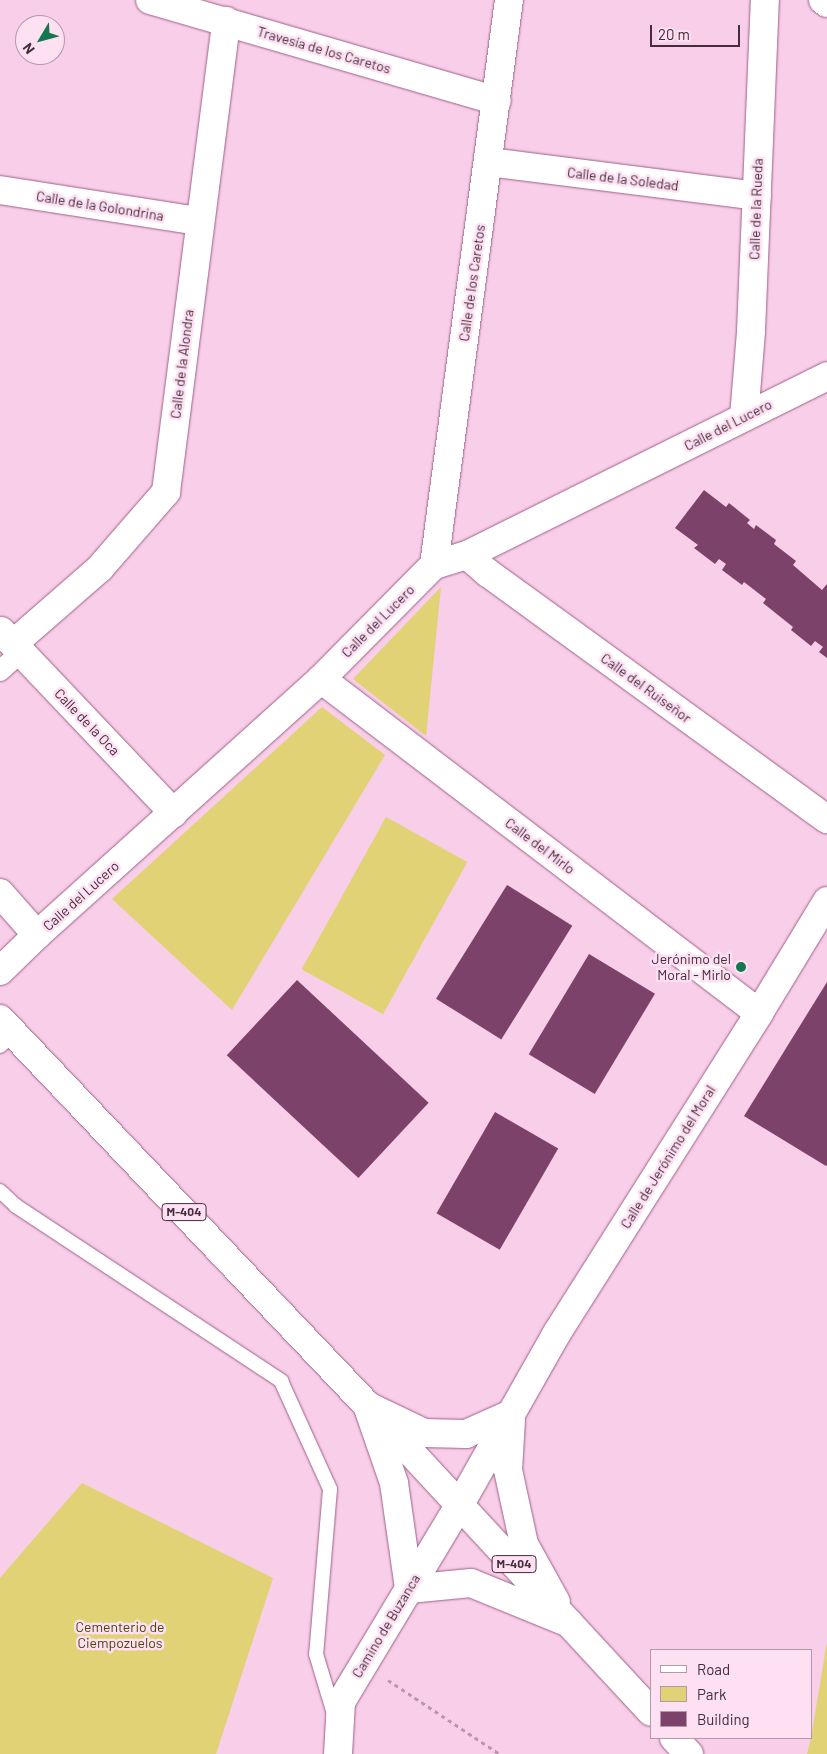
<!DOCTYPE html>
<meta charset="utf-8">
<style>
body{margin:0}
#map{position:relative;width:827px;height:1754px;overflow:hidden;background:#f9cee8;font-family:Barlow,sans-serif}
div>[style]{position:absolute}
.green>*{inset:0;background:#e0d275;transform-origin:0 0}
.building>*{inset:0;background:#7d426a;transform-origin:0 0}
.path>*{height:3px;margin-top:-1.5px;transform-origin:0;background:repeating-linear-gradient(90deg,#bc96ad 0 4px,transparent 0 8px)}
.roads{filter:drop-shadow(0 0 1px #9e6089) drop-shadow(0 0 1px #9e6089)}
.service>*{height:14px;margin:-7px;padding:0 7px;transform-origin:7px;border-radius:7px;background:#fff}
.pedestrian>*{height:20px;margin:-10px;padding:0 10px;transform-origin:10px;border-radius:10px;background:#fff}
.minor>*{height:28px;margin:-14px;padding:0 14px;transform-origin:14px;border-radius:14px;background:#fff}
.primary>*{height:28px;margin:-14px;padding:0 14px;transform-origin:14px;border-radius:14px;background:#fff}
.dots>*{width:14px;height:14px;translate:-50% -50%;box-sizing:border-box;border:2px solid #fde0f1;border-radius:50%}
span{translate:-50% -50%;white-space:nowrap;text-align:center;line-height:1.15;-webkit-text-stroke:5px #fde0f1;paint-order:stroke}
.shield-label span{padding:1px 4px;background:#fde0f1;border:1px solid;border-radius:4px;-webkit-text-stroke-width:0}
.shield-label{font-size:12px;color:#462b3c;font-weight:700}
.street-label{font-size:14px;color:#462b3c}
.poi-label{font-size:14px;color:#462b3c}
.right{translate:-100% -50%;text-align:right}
.park-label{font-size:14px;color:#4e4607}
.legend{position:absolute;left:650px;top:1649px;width:162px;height:90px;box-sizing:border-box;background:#fde0f1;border:1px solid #b498a9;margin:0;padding:6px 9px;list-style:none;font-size:15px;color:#462b3c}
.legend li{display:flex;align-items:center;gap:10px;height:25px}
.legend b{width:25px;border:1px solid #b498a9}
.north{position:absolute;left:15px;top:15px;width:50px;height:50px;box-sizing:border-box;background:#fde0f1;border:1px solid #b498a9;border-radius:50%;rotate:233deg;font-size:14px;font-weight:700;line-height:20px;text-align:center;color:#462b3c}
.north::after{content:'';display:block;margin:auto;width:18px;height:22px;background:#127851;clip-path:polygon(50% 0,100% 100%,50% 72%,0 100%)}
.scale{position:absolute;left:650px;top:25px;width:90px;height:22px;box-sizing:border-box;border:2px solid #462b3c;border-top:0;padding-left:6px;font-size:15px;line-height:18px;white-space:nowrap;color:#462b3c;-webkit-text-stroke:4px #fde0f1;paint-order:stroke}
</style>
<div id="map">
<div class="green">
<div style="clip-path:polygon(441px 587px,426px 736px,353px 679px)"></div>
<div style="clip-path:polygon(322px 707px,385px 755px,232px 1010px,112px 899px)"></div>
<div style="left:386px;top:817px;width:93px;height:174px;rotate:29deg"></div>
<div style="clip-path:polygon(82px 1483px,273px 1578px,216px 1754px,0 1754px,0 1578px)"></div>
<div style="clip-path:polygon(827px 1642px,827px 1754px,807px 1754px,811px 1738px)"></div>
</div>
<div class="building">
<div style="clip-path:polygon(704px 490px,726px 507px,729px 503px,750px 520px,747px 523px,754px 529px,756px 525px,776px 540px,774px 544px,796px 561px,793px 565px,822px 590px,827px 584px,827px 658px,819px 652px,823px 647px,815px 641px,811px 646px,791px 630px,793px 627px,763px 603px,766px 599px,744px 582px,742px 585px,722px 570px,726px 564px,719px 559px,715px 564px,694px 548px,698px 545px,675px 528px)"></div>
<div style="left:507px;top:885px;width:77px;height:134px;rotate:32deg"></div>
<div style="left:589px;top:954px;width:77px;height:117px;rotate:31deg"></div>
<div style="left:297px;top:980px;width:180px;height:103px;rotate:43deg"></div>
<div style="clip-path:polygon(827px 982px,827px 1165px,826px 1166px,744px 1116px)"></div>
<div style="left:495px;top:1112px;width:73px;height:117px;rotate:30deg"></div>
</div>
<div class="path">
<div style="left:388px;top:1680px;width:134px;rotate:33.5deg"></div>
</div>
<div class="roads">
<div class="service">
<div style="left:0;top:1046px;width:18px;rotate:-41deg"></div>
<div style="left:0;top:1191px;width:22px;rotate:43deg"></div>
<div style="left:16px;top:1206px;width:318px;rotate:33.4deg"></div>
<div style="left:281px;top:1381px;width:119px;rotate:65.6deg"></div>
<div style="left:330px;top:1489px;width:166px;rotate:94.8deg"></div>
<div style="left:316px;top:1654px;width:63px;rotate:73.3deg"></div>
</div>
<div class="pedestrian">
<div style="left:0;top:671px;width:28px;rotate:-42deg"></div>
</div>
<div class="minor">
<div style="left:150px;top:0;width:361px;rotate:16.2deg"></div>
<div style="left:823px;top:0;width:5px;rotate:37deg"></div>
<div style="left:489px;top:162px;width:270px;rotate:7.2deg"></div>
<div style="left:0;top:190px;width:201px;rotate:8.9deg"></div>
<div style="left:744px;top:417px;width:86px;rotate:-85.3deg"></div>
<div style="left:751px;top:331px;width:331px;rotate:-87.6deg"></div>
<div style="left:467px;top:555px;width:28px;rotate:41deg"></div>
<div style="left:488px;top:573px;width:419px;rotate:36deg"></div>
<div style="left:434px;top:565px;width:570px;rotate:-82.44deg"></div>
<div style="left:1px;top:631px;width:251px;rotate:46.5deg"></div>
<div style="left:13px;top:644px;width:116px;rotate:-41.1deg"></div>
<div style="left:100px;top:568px;width:101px;rotate:-49deg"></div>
<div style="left:166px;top:492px;width:475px;rotate:-82.7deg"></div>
<div style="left:321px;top:679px;width:551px;rotate:37.33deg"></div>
<div style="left:0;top:893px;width:56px;rotate:48.6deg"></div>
<div style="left:0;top:971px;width:52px;rotate:-44.2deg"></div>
<div style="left:37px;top:935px;width:382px;rotate:-42deg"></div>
<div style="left:321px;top:679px;width:161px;rotate:-45.3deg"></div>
<div style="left:434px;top:565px;width:34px;rotate:-17deg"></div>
<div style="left:467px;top:555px;width:402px;rotate:-26.4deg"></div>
<div style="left:367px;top:1405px;width:83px;rotate:70.9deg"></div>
<div style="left:394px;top:1483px;width:107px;rotate:81.9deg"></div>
<div style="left:409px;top:1589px;width:62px;rotate:-5.5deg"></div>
<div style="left:471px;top:1583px;width:106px;rotate:22.2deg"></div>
<div style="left:368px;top:1406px;width:62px;rotate:25.7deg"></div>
<div style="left:424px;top:1433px;width:42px;rotate:1.4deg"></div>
<div style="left:466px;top:1434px;width:49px;rotate:-24deg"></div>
<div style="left:511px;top:1420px;width:50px;rotate:93.4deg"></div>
<div style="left:508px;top:1470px;width:76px;rotate:77.8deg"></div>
<div style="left:524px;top:1544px;width:66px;rotate:61.1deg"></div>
<div style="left:338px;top:1754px;width:52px;rotate:-86.7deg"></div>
<div style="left:341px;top:1702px;width:229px;rotate:-59deg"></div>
<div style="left:459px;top:1506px;width:199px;rotate:-60.5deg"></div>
<div style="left:557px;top:1333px;width:378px;rotate:-57.7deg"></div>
<div style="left:759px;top:1013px;width:131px;rotate:-58.7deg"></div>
</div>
<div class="primary">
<div style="left:0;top:1019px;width:533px;rotate:46.45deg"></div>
<div style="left:367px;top:1405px;width:418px;rotate:47.2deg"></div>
<div style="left:674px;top:1738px;width:22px;rotate:47deg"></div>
</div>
</div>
<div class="dots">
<div style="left:741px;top:967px;background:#127851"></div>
</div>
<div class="shield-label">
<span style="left:184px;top:1212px">M-404</span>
<span style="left:514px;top:1564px">M-404</span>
</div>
<div class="street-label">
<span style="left:324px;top:50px;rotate:16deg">Travesía de los Caretos</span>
<span style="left:623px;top:179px;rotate:7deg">Calle de la Soledad</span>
<span style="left:100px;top:206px;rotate:9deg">Calle de la Golondrina</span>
<span style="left:756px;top:209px;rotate:-88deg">Calle de la Rueda</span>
<span style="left:472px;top:283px;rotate:-82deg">Calle de los Caretos</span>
<span style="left:182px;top:364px;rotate:-83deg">Calle de la Alondra</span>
<span style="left:728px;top:425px;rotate:-27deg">Calle del Lucero</span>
<span style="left:378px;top:621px;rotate:-45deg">Calle del Lucero</span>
<span style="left:646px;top:688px;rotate:36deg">Calle del Ruiseñor</span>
<span style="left:87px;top:722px;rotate:46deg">Calle de la Oca</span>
<span style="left:540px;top:846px;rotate:37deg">Calle del Mirlo</span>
<span style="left:81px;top:896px;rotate:-42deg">Calle del Lucero</span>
<span style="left:668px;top:1157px;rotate:-58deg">Calle de Jerónimo del Moral</span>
<span style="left:386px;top:1626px;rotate:-59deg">Camino de Buzanca</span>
</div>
<div class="poi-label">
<span class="right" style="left:731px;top:967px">Jerónimo del<br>Moral - Mirlo</span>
</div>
<div class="park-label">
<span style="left:120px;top:1635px">Cementerio de<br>Ciempozuelos</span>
</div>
<ul class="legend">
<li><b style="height:6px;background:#fff"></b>Road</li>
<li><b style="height:14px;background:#e0d275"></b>Park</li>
<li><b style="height:14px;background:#7d426a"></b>Building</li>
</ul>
<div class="north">N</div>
<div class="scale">20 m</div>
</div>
